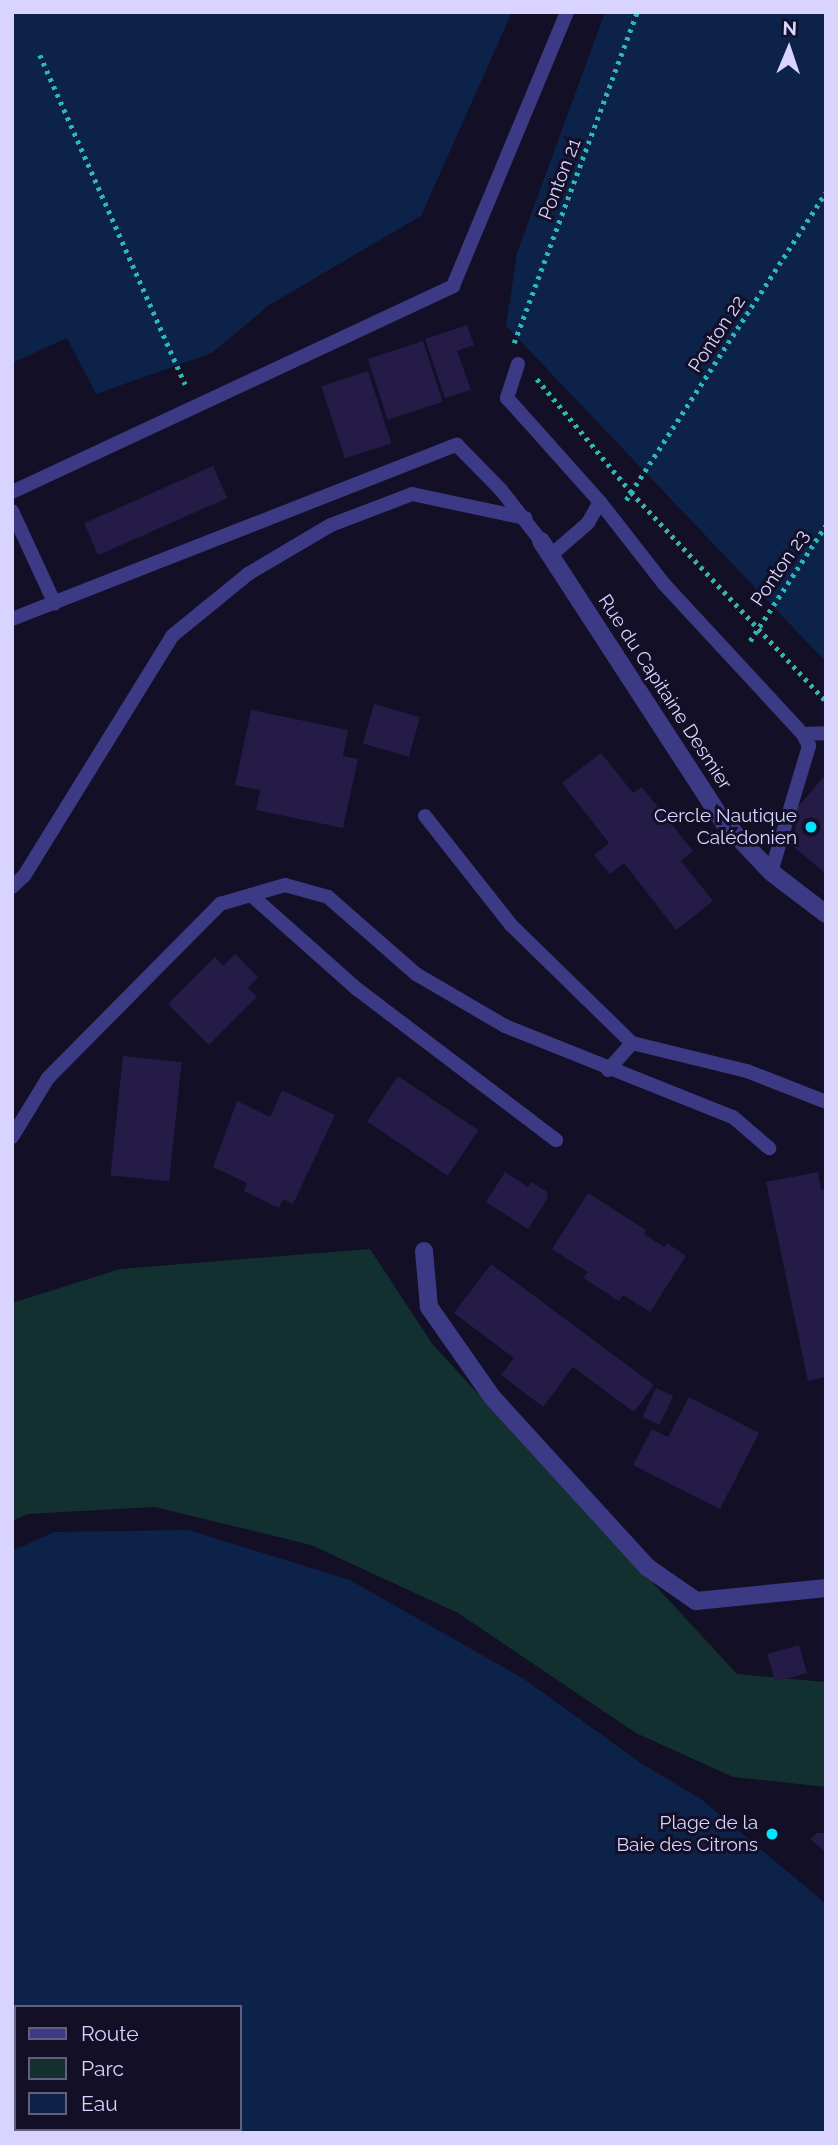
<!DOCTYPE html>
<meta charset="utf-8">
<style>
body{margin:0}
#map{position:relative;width:838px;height:2145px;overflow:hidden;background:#130f26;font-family:Raleway,sans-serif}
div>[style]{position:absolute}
.green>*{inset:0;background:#12302f}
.water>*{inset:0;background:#0c2248}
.building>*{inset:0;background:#241b47;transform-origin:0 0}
.path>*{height:4.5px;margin-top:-2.25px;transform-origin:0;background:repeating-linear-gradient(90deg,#2fb8b0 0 3.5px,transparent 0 8.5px)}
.lane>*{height:14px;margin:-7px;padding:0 7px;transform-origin:7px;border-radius:7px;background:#3d3a85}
.street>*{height:18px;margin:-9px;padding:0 9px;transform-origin:9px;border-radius:9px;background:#3d3a85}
.dots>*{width:19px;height:19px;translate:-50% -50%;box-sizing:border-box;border:4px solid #130f26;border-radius:50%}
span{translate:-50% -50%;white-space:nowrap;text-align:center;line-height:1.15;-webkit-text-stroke:6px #130f26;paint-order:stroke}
.street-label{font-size:19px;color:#d9d4ff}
.poi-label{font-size:19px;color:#d9d4ff}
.right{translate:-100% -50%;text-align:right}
.frame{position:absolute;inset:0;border:14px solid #d9d4ff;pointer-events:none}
.legend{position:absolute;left:14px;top:2005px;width:228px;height:126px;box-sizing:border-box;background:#130f26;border:2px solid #625e7d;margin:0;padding:9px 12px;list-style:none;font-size:21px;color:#d9d4ff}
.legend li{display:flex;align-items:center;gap:14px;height:35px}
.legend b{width:35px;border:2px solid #625e7d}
.north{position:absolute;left:754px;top:14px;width:70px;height:70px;-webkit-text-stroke:5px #130f26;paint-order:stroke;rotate:2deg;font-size:19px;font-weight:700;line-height:28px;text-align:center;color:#d9d4ff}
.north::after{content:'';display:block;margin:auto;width:24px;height:32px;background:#d9d4ff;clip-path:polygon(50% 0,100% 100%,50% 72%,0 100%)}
</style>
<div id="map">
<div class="green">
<div style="clip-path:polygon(370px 1249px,433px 1345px,737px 1674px,826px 1682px,826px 1787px,733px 1777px,636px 1733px,458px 1613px,311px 1545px,155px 1507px,28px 1514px,12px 1521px,12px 1303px,120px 1269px)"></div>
</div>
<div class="water">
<div style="clip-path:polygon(12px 12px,512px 12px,421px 216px,269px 305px,212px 353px,96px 394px,67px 338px,12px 363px)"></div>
<div style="clip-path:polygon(605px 12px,826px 12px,826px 662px,506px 326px,517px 253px)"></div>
<div style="clip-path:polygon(evenodd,188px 1530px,350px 1580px,524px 1679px,641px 1763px,701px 1799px,826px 1904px,826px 2133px,12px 2133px,12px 1551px,54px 1532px,188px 1530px,16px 2007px,240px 2007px,240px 2129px,16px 2129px,16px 2007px)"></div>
</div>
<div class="building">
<div style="clip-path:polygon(467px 325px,474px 345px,457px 351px,471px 390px,445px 398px,425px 339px)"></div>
<div style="left:423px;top:341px;width:64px;height:58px;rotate:72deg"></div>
<div style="left:368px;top:371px;width:76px;height:49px;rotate:72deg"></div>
<div style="left:213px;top:466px;width:35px;height:141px;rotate:66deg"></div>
<div style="left:374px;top:704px;width:48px;height:41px;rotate:16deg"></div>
<div style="clip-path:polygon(251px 710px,348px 730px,343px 756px,358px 759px,343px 828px,256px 810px,260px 790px,235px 785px)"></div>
<div style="clip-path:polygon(601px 753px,633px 793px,642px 787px,693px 851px,681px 861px,713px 901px,676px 930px,624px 863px,610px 874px,594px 855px,609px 843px,562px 783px)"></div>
<div style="clip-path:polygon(826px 774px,826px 874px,794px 847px,797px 808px)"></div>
<div style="clip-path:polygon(235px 954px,258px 977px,248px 988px,257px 997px,209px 1045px,168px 1004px,215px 957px,223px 966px)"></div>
<div style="left:123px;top:1056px;width:59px;height:120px;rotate:6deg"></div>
<div style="left:398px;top:1076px;width:97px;height:55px;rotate:34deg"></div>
<div style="clip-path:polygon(282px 1090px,335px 1115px,293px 1204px,283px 1199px,279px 1208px,244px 1191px,247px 1183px,213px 1167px,237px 1101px,270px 1117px)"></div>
<div style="clip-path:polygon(505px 1172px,528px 1187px,531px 1182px,546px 1191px,548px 1198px,528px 1229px,486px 1202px)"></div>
<div style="clip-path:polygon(818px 1172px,821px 1190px,826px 1189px,826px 1377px,808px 1381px,766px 1182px)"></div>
<div style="clip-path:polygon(588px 1193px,646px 1230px,644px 1234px,664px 1247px,667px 1243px,686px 1256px,650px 1312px,623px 1295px,619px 1301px,583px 1278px,588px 1272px,552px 1249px)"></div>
<div style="clip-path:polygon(491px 1264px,654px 1385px,634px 1412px,573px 1367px,543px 1407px,501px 1375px,514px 1358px,454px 1313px)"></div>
<div style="left:656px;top:1388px;width:19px;height:32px;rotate:25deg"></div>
<div style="clip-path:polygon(689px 1397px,759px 1433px,720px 1509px,633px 1465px,652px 1429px,668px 1437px)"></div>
<div style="left:799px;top:1645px;width:29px;height:33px;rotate:74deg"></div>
<div style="clip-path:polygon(817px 1833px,826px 1833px,826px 1852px,810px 1839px)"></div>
</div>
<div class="path">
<div style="left:40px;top:55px;width:360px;rotate:66.2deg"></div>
<div style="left:514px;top:343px;width:353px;rotate:-69.6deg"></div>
<div style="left:537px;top:379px;width:147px;rotate:50.2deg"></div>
<div style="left:631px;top:492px;width:286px;rotate:47deg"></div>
<div style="left:626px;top:500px;width:367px;rotate:-57deg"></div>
<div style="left:750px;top:641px;width:139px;rotate:-56.8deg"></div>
</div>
<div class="lane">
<div style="left:518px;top:364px;width:36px;rotate:108deg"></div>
<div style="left:507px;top:398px;width:140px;rotate:48.2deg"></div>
<div style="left:600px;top:502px;width:24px;rotate:120deg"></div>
<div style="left:588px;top:523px;width:50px;rotate:139deg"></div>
<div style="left:12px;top:492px;width:487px;rotate:-25deg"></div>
<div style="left:453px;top:286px;width:297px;rotate:-67.4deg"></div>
<div style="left:600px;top:502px;width:104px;rotate:52deg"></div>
<div style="left:664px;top:584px;width:205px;rotate:47.2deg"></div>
<div style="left:803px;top:734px;width:23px;rotate:-2deg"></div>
<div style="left:12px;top:511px;width:102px;rotate:65.2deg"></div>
<div style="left:12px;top:619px;width:478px;rotate:-21.4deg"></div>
<div style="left:457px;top:445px;width:63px;rotate:45.6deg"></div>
<div style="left:501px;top:490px;width:65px;rotate:51.9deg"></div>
<div style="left:425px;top:816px;width:139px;rotate:51.7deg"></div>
<div style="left:511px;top:925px;width:169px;rotate:44.3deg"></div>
<div style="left:632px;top:1043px;width:118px;rotate:13.7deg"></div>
<div style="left:747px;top:1071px;width:85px;rotate:21.4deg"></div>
<div style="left:771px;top:872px;width:132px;rotate:-73.2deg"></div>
<div style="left:809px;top:746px;width:13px;rotate:-117deg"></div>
<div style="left:12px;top:887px;width:16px;rotate:-43deg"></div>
<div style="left:24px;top:876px;width:282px;rotate:-58.3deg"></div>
<div style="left:172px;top:636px;width:98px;rotate:-39.2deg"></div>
<div style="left:248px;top:574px;width:96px;rotate:-30.6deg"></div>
<div style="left:331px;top:525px;width:87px;rotate:-20.9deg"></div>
<div style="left:412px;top:494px;width:116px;rotate:12deg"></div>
<div style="left:251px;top:895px;width:142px;rotate:41.6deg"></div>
<div style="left:357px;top:989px;width:250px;rotate:37.2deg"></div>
<div style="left:608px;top:1070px;width:36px;rotate:-48deg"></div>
<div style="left:12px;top:1137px;width:69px;rotate:-58.6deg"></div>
<div style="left:48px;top:1078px;width:245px;rotate:-45.3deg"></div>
<div style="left:220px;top:904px;width:68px;rotate:-16.3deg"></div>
<div style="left:285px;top:885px;width:45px;rotate:15.6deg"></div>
<div style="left:328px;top:897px;width:117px;rotate:41.2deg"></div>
<div style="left:416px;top:974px;width:103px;rotate:30.3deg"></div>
<div style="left:505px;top:1026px;width:245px;rotate:21.8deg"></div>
<div style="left:733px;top:1117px;width:48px;rotate:40.7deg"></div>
</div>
<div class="street">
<div style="left:541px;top:541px;width:334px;rotate:57deg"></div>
<div style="left:723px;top:821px;width:70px;rotate:46.7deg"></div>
<div style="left:771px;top:872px;width:69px;rotate:37.4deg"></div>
<div style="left:424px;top:1251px;width:56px;rotate:84.9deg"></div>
<div style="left:429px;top:1307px;width:110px;rotate:55deg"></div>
<div style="left:492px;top:1397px;width:230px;rotate:47.6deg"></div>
<div style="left:647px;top:1567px;width:60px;rotate:34.8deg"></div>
<div style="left:696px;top:1601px;width:131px;rotate:-5.7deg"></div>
</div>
<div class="dots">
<div style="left:811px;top:827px;background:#00e5ff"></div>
<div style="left:772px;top:1834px;background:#00e5ff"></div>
</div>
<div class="street-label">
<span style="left:560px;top:179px;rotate:-69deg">Ponton 21</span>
<span style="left:717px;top:334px;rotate:-57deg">Ponton 22</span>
<span style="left:780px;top:568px;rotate:-56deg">Ponton 23</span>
<span style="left:665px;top:692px;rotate:57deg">Rue du Capitaine Desmier</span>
</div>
<div class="poi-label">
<span class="right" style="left:797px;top:827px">Cercle Nautique<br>Calédonien</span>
<span class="right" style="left:758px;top:1834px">Plage de la<br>Baie des Citrons</span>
</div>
<div class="frame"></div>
<ul class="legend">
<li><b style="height:9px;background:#3d3a85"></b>Route</li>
<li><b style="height:19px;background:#12302f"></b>Parc</li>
<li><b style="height:19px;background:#0c2248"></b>Eau</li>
</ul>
<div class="north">N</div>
</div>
